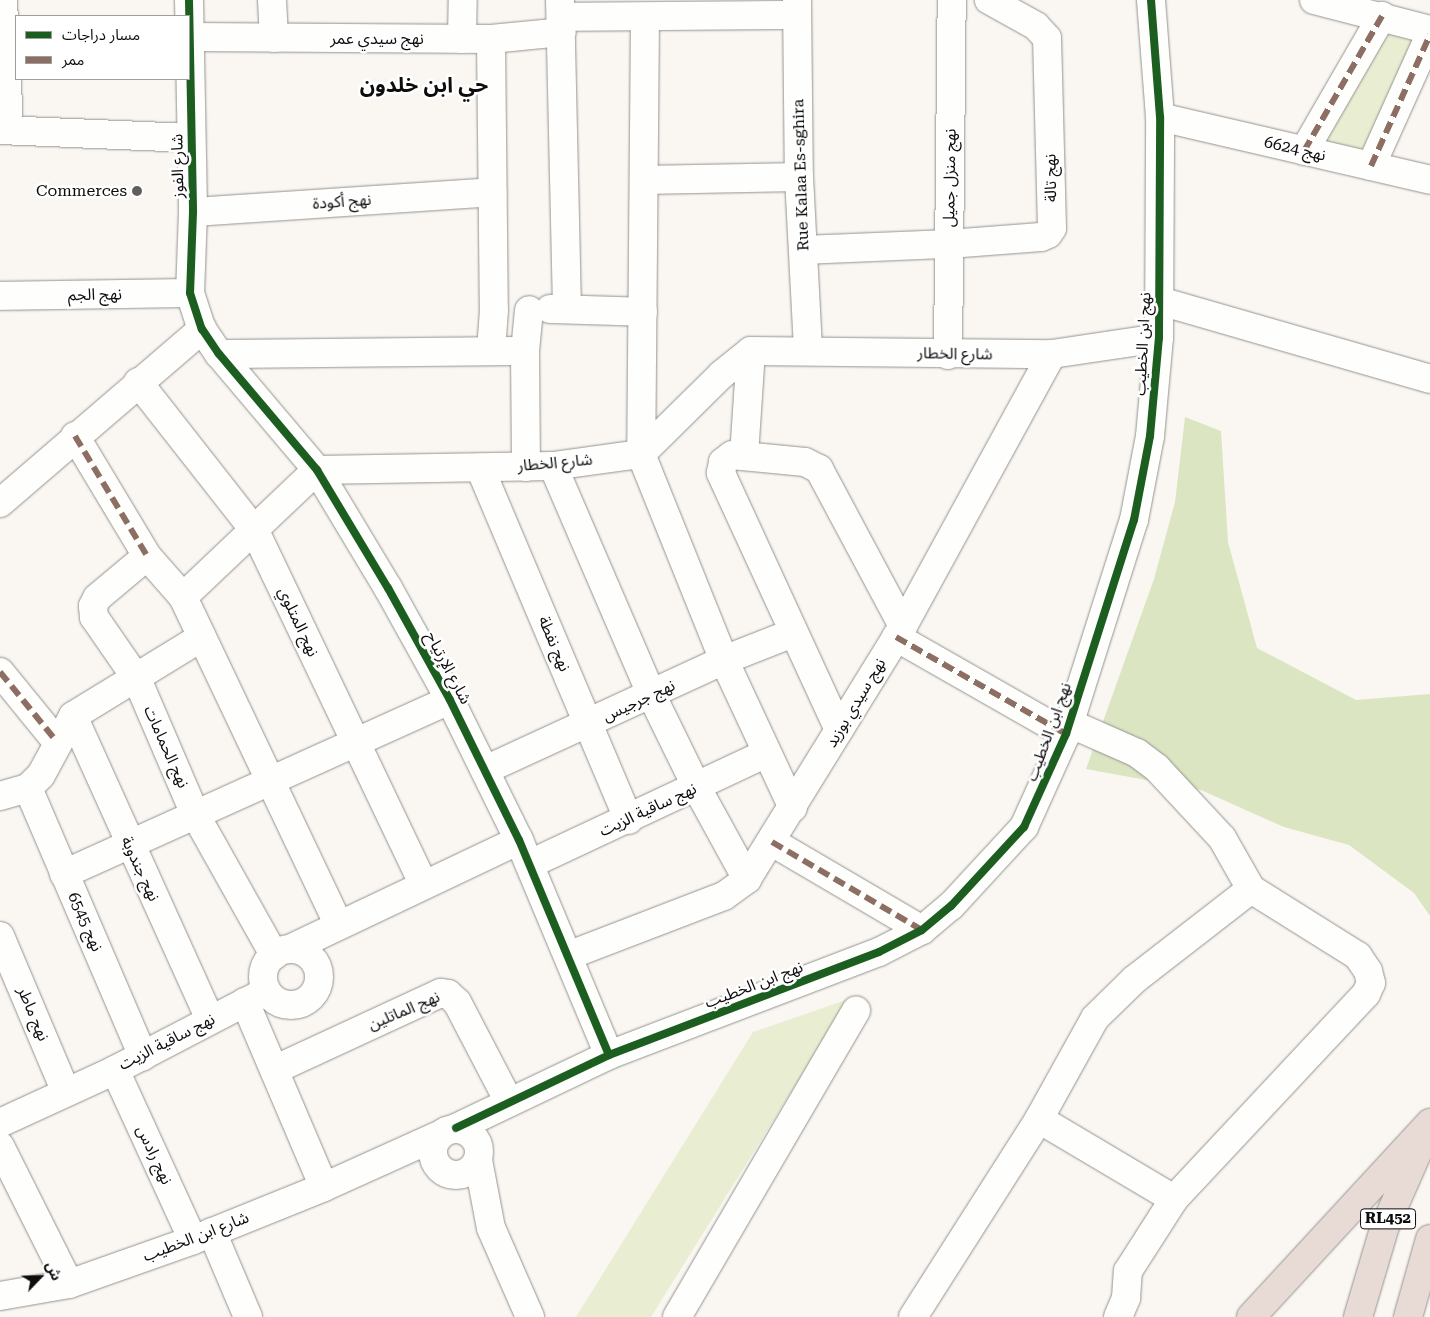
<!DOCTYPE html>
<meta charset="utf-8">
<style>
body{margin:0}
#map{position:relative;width:1430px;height:1317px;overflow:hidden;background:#faf7f2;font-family:"Roboto Serif","Noto Sans Arabic",serif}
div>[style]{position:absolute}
.green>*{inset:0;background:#e9eed3}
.forest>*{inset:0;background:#dbe5c1}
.roads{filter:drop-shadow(0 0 1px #949290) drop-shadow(0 0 1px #949290)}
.minor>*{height:28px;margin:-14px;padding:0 14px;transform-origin:14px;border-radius:14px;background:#fefefd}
.minor>.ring{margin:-14px;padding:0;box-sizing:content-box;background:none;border:28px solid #fefefd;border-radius:50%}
.highway>*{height:28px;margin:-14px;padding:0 14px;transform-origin:14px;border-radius:14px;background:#e8dbd6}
.quiet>*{height:6px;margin-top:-3px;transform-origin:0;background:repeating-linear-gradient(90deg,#8d6e63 0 12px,transparent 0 18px)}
.cycleway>*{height:8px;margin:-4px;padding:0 4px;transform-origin:4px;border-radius:4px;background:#1b5e20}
.dots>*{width:14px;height:14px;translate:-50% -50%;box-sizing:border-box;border:2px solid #fff;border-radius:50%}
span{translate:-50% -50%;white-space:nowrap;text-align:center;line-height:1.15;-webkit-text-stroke:5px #fff;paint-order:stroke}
.shield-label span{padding:1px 4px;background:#fff;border:1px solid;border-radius:4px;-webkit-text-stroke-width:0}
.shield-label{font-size:15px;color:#0d0d0d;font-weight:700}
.street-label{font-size:16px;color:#0d0d0d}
.poi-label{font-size:16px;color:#0d0d0d}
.right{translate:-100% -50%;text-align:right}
.district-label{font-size:21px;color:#0d0d0d;font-weight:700}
.legend{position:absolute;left:15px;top:15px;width:175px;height:65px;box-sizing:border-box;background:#fff;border:1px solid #9e9e9e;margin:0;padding:6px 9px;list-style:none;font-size:15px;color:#0d0d0d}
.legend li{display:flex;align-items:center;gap:10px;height:25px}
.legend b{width:25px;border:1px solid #9e9e9e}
.north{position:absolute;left:15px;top:1252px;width:50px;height:50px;-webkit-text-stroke:4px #fff;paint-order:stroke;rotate:66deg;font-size:14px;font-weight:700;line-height:20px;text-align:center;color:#0d0d0d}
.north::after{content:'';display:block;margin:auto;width:18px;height:22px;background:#0d0d0d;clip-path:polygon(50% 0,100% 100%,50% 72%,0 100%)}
</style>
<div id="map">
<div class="green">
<div style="clip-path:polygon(1382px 31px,1420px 40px,1368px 158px,1314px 148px)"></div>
<div style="clip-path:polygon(849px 999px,651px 1317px,576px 1317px,753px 1032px)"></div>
</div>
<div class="forest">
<div style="clip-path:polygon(1185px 417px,1221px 431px,1228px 542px,1257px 648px,1356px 700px,1430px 694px,1430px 916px,1414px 893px,1349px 845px,1284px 827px,1201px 790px,1086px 769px,1154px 579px,1175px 502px)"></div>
</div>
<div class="roads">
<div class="minor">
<div style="left:3px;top:0;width:129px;rotate:87.3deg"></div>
<div style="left:189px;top:0;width:212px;rotate:88.9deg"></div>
<div style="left:193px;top:212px;width:81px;rotate:92.1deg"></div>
<div style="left:190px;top:293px;width:38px;rotate:72deg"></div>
<div style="left:202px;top:329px;width:30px;rotate:56deg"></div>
<div style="left:219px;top:354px;width:152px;rotate:49.8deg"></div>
<div style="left:317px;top:470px;width:138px;rotate:59deg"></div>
<div style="left:388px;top:588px;width:128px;rotate:61deg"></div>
<div style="left:450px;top:700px;width:156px;rotate:63.8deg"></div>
<div style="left:519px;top:840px;width:233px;rotate:67.3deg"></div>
<div style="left:272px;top:0;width:38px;rotate:87deg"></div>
<div style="left:560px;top:0;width:308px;rotate:88.7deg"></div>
<div style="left:797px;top:0;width:177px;rotate:89.4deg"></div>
<div style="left:799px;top:177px;width:173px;rotate:87deg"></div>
<div style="left:1314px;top:0;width:120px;rotate:14.5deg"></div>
<div style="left:561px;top:17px;width:236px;rotate:-0.5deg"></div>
<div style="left:645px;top:17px;width:437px;rotate:90.5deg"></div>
<div style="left:641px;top:454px;width:222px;rotate:68.1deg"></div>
<div style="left:724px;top:660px;width:163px;rotate:65deg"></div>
<div style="left:191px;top:37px;width:300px;rotate:0.4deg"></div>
<div style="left:491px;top:39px;width:71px;rotate:-5.6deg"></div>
<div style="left:462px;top:39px;width:39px;rotate:-89deg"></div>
<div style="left:491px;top:39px;width:271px;rotate:89.4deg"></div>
<div style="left:494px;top:310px;width:41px;rotate:94.2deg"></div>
<div style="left:1160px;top:117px;width:277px;rotate:13.1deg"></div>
<div style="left:0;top:130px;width:191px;rotate:2.4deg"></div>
<div style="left:1304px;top:151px;width:156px;rotate:-60deg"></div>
<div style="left:1371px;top:166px;width:144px;rotate:-65.8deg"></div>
<div style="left:644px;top:180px;width:155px;rotate:-1.1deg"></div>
<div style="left:193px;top:212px;width:300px;rotate:-3.8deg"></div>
<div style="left:803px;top:250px;width:146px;rotate:-2.4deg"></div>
<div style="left:949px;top:244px;width:92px;rotate:-4.4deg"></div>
<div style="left:1041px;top:237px;width:8px;rotate:-23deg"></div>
<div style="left:1048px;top:234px;width:7px;rotate:-56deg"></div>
<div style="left:1052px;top:228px;width:190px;rotate:-91.5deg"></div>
<div style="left:1047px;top:38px;width:16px;rotate:-133deg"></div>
<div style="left:1036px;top:26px;width:54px;rotate:-151deg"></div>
<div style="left:0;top:296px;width:190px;rotate:-0.9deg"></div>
<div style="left:1160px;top:301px;width:281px;rotate:16.1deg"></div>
<div style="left:550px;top:309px;width:93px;rotate:1.8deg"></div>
<div style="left:219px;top:354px;width:306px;rotate:-0.6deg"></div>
<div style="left:948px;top:355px;width:355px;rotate:-89.4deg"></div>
<div style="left:138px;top:382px;width:189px;rotate:51.9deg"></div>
<div style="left:255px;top:531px;width:391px;rotate:64.5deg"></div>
<div style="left:75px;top:436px;width:140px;rotate:59deg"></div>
<div style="left:147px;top:556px;width:55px;rotate:48.7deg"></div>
<div style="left:183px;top:597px;width:362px;rotate:64.6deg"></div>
<div style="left:744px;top:456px;width:105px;rotate:-86.2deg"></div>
<div style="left:553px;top:466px;width:250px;rotate:66.7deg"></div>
<div style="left:652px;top:696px;width:102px;rotate:63.9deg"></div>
<div style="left:697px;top:788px;width:104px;rotate:61.2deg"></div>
<div style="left:526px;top:467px;width:116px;rotate:-90.5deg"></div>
<div style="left:525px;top:351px;width:41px;rotate:-84.4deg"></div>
<div style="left:480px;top:468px;width:382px;rotate:67.1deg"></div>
<div style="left:0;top:503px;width:267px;rotate:-40.7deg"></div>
<div style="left:147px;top:556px;width:65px;rotate:140deg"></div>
<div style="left:97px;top:598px;width:9px;rotate:117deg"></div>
<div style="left:93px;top:606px;width:11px;rotate:85deg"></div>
<div style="left:94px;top:617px;width:75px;rotate:55.3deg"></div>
<div style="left:137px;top:679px;width:147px;rotate:66.8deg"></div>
<div style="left:195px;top:814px;width:162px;rotate:60.7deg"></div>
<div style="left:183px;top:597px;width:185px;rotate:-43.5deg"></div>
<div style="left:317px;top:470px;width:236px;rotate:-1deg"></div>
<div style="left:553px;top:466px;width:89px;rotate:-7.8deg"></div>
<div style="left:641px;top:454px;width:112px;rotate:-44.6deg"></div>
<div style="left:721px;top:375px;width:38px;rotate:-39deg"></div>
<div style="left:751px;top:351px;width:301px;rotate:0.6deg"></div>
<div style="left:1052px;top:354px;width:108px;rotate:-8.5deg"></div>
<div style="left:896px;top:637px;width:196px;rotate:29.7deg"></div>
<div style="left:0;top:672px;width:90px;rotate:50.8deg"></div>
<div style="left:73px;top:716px;width:333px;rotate:65.7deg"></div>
<div style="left:839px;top:730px;width:283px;rotate:-114.7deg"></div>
<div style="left:721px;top:473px;width:11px;rotate:-80deg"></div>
<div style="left:723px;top:462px;width:11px;rotate:-38deg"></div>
<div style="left:732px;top:455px;width:73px;rotate:5.5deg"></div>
<div style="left:805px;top:462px;width:16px;rotate:27deg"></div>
<div style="left:819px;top:469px;width:178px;rotate:61.9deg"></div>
<div style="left:485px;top:770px;width:263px;rotate:-24.7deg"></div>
<div style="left:724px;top:660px;width:74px;rotate:-21.4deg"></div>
<div style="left:28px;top:788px;width:292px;rotate:66.8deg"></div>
<div style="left:0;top:796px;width:29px;rotate:-16deg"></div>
<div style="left:28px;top:788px;width:18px;rotate:-45deg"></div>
<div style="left:41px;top:775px;width:67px;rotate:-61.5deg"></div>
<div style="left:73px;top:716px;width:151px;rotate:-31.5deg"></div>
<div style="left:772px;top:842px;width:174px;rotate:30.4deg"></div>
<div style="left:530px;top:864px;width:259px;rotate:-25.1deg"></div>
<div style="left:64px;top:874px;width:423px;rotate:-24.3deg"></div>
<div style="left:0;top:936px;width:169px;rotate:67.1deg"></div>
<div style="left:292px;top:948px;width:251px;rotate:-25.4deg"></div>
<div class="ring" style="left:263px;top:949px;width:28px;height:28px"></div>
<div style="left:570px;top:955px;width:165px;rotate:-21deg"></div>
<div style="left:724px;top:896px;width:29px;rotate:-36deg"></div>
<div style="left:747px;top:879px;width:297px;rotate:-58.3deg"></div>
<div style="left:903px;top:626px;width:310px;rotate:-61.3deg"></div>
<div style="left:245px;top:1002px;width:201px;rotate:66.9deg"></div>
<div style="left:115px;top:1070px;width:187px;rotate:65.4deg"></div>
<div style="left:274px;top:1070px;width:184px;rotate:-24.8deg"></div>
<div style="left:441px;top:993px;width:7px;rotate:8deg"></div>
<div style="left:448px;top:994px;width:12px;rotate:42deg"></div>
<div style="left:457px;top:1002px;width:113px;rotate:62.5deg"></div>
<div style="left:1039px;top:1119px;width:157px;rotate:30.7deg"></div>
<div style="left:1174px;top:1199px;width:281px;rotate:-46.9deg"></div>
<div style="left:1366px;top:994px;width:12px;rotate:-66deg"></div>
<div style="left:1371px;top:983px;width:12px;rotate:-104deg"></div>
<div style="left:1368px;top:971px;width:18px;rotate:-124deg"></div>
<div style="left:1358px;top:956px;width:126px;rotate:-147.9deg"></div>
<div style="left:1251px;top:889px;width:59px;rotate:-119.6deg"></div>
<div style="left:1222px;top:838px;width:96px;rotate:-132.9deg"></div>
<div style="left:1157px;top:768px;width:25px;rotate:-143deg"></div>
<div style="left:1137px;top:753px;width:74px;rotate:-156.2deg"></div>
<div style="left:0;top:1123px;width:127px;rotate:-24.7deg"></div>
<div style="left:115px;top:1070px;width:171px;rotate:-27.5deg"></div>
<div style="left:456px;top:1128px;width:170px;rotate:-25.5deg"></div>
<div style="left:609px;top:1055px;width:289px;rotate:-20.9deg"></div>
<div style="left:879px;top:952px;width:48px;rotate:-27.1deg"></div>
<div style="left:922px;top:930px;width:38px;rotate:-40deg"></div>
<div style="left:951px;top:906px;width:108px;rotate:-47.3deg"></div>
<div style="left:1024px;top:827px;width:102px;rotate:-65.7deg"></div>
<div style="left:1066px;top:734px;width:225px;rotate:-72.4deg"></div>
<div style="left:1134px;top:520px;width:86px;rotate:-79.2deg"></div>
<div style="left:1150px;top:436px;width:98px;rotate:-84.8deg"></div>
<div style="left:1159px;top:338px;width:221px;rotate:-89.7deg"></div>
<div style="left:1160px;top:117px;width:117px;rotate:-94.4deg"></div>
<div class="ring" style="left:433px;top:1129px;width:18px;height:18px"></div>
<div style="left:0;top:1146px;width:154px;rotate:63.4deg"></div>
<div style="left:478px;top:1160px;width:69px;rotate:79.2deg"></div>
<div style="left:491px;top:1228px;width:97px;rotate:66.3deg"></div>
<div style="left:212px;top:1232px;width:92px;rotate:67deg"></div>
<div style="left:0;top:1296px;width:70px;rotate:-9.9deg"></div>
<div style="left:69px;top:1284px;width:132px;rotate:-19.5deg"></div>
<div style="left:193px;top:1240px;width:141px;rotate:-22deg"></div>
<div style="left:324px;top:1187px;width:126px;rotate:-24.3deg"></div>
<div style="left:677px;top:1317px;width:355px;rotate:-59.7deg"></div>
<div style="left:913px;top:1317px;width:235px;rotate:-57.5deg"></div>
<div style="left:1039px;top:1119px;width:115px;rotate:-61deg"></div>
<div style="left:1095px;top:1018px;width:56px;rotate:-44.3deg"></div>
<div style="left:1135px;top:979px;width:147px;rotate:-37.8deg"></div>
<div style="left:1118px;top:1317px;width:21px;rotate:-67deg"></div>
<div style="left:1126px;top:1298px;width:27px;rotate:-86deg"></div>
<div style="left:1128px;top:1271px;width:85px;rotate:-57.4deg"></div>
</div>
<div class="highway">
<div style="left:1251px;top:1317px;width:264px;rotate:-47.3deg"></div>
<div style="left:1358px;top:1317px;width:95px;rotate:-73.5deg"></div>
<div style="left:1385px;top:1226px;width:92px;rotate:-66.2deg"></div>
<div style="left:1408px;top:1317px;width:81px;rotate:-74.2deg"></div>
</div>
</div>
<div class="quiet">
<div style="left:1304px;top:151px;width:156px;rotate:-60deg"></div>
<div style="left:1371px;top:166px;width:144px;rotate:-65.8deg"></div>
<div style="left:75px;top:436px;width:140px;rotate:59deg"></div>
<div style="left:896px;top:637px;width:196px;rotate:29.7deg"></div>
<div style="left:0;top:672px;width:90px;rotate:50.8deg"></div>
<div style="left:772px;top:842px;width:174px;rotate:30.4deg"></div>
</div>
<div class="cycleway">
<div style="left:189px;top:0;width:212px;rotate:88.9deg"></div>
<div style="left:193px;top:212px;width:81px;rotate:92.1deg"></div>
<div style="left:190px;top:293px;width:38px;rotate:72deg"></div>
<div style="left:202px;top:329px;width:30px;rotate:56deg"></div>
<div style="left:219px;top:354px;width:152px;rotate:49.8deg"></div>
<div style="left:317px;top:470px;width:138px;rotate:59deg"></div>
<div style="left:388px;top:588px;width:128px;rotate:61deg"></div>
<div style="left:450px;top:700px;width:156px;rotate:63.8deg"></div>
<div style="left:519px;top:840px;width:233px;rotate:67.3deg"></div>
<div style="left:456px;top:1128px;width:170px;rotate:-25.5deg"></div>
<div style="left:609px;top:1055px;width:289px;rotate:-20.9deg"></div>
<div style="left:879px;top:952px;width:48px;rotate:-27.1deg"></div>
<div style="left:922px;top:930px;width:38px;rotate:-40deg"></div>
<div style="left:951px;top:906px;width:108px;rotate:-47.3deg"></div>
<div style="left:1024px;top:827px;width:102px;rotate:-65.7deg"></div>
<div style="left:1066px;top:734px;width:225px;rotate:-72.4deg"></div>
<div style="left:1134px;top:520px;width:86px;rotate:-79.2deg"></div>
<div style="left:1150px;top:436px;width:98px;rotate:-84.8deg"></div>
<div style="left:1159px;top:338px;width:221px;rotate:-89.7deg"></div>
<div style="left:1160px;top:117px;width:117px;rotate:-94.4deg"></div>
</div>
<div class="dots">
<div style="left:137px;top:191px;background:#605f5d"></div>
</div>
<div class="shield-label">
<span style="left:1388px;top:1219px">RL452</span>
</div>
<div class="street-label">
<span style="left:377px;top:39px">نهج سيدي عمر</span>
<span style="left:1295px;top:149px;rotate:13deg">نهج 6624</span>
<span style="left:178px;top:166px;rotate:-91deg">شارع الفوز</span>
<span style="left:801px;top:175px;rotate:-92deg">Rue Kalaa Es-sghira</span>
<span style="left:950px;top:178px;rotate:-89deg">نهج منزل جميل</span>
<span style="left:1051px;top:178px;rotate:-91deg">نهج تالة</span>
<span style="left:342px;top:202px;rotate:-4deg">نهج أكودة</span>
<span style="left:95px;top:295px;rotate:-1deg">نهج الجم</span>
<span style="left:1143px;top:344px;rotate:-87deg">نهج ابن الخطيب</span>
<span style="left:955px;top:354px;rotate:1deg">شارع الخطار</span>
<span style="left:555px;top:463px;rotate:-5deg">شارع الخطار</span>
<span style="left:298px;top:622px;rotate:65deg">نهج المتلوي</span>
<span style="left:554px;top:644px;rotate:67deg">نهج نفطة</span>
<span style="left:448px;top:668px;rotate:62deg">شارع الإرتياح</span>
<span style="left:639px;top:701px;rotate:-25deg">نهج جرجيس</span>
<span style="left:856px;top:703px;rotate:-59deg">نهج سيدي بوزيد</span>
<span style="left:1049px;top:732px;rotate:-70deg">نهج ابن الخطيب</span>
<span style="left:166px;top:747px;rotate:66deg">نهج الحمامات</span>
<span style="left:648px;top:810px;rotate:-25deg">نهج ساقية الزيت</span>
<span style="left:140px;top:869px;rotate:65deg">نهج جندوبة</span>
<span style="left:85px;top:922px;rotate:66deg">نهج 6545</span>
<span style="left:754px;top:985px;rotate:-21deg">نهج ابن الخطيب</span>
<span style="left:404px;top:1011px;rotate:-23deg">نهج الماتلين</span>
<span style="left:33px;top:1014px;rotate:67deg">نهج ماطر</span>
<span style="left:167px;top:1042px;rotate:-27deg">نهج ساقية الزيت</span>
<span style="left:154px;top:1155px;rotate:65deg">نهج رادس</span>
<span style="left:196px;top:1237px;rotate:-21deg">شارع ابن الخطيب</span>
</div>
<div class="poi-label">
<span class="right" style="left:127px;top:191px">Commerces</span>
</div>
<div class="district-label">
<span style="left:424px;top:85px">حي ابن خلدون</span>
</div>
<ul class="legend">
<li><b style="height:6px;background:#1b5e20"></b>مسار دراجات</li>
<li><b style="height:6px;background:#8d6e63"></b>ممر</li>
</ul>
<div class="north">ش</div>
</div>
